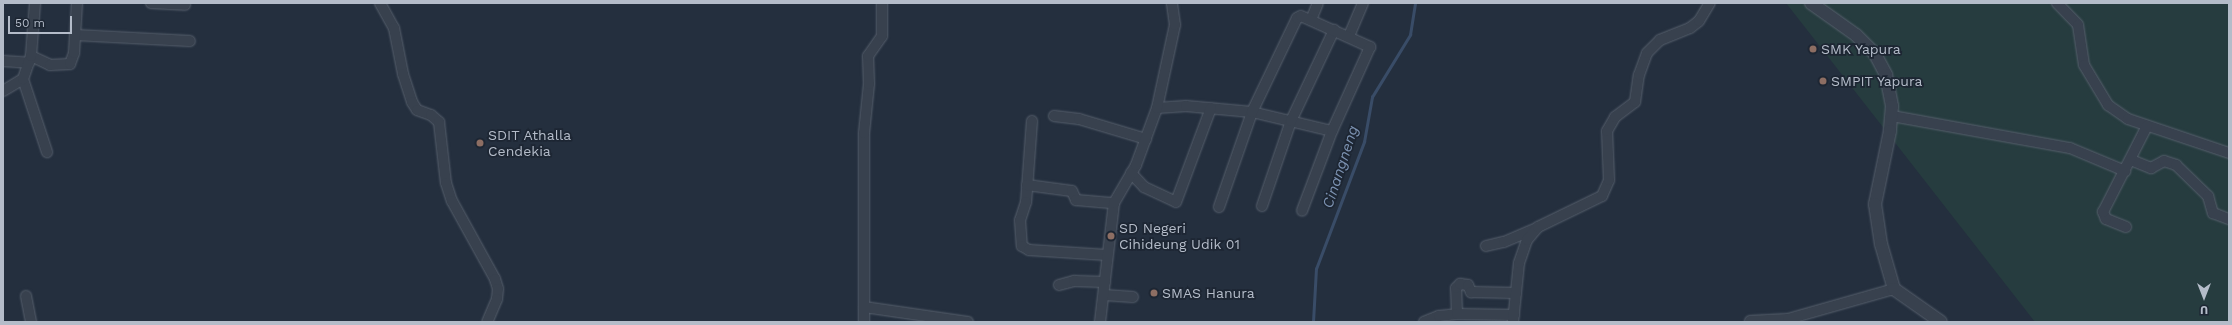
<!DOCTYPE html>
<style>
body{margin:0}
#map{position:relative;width:2232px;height:325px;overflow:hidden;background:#242f3e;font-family:"Work Sans",sans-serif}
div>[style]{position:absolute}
.green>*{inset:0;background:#263c3f}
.stream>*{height:2.5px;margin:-1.25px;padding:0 1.25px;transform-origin:1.25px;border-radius:1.25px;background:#394c67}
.roads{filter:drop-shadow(0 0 1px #565f6c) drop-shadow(0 0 1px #565f6c)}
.minor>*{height:10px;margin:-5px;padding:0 5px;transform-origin:5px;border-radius:5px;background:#38414e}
.tertiary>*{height:12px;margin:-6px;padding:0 6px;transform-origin:6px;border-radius:6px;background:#38414e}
.dots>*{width:11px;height:11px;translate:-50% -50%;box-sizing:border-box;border:2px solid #1d2633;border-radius:50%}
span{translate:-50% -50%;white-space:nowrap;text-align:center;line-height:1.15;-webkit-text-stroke:3.5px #1d2633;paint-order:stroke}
.poi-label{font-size:14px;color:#b4bcc9}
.left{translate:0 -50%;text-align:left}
.water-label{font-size:15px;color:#7c92b1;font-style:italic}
.frame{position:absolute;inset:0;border:4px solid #b4bcc9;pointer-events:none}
.north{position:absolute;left:2184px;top:277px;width:40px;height:40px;-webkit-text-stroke:3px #1d2633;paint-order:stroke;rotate:180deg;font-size:11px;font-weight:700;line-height:16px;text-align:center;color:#b4bcc9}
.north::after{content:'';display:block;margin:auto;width:14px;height:18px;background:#b4bcc9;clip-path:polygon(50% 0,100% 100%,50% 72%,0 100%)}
.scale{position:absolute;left:8px;top:16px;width:64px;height:18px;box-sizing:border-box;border:2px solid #b4bcc9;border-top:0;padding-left:5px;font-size:12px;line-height:14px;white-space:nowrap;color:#b4bcc9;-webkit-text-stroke:3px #1d2633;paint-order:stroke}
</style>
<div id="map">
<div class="green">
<div style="clip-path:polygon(1786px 3px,2229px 3px,2229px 322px,2035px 322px)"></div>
</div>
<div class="stream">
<div style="left:1313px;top:322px;width:53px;rotate:-86.8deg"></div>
<div style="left:1316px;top:269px;width:136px;rotate:-69.3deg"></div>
<div style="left:1364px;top:142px;width:46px;rotate:-79.9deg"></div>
<div style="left:1372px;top:97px;width:73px;rotate:-58.5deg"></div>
<div style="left:1410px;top:35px;width:32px;rotate:-81deg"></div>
</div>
<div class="roads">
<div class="minor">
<div style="left:151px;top:3px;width:34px;rotate:3deg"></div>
<div style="left:380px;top:3px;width:29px;rotate:61deg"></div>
<div style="left:394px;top:28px;width:47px;rotate:78.9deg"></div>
<div style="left:403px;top:74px;width:29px;rotate:72deg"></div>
<div style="left:412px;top:102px;width:9px;rotate:58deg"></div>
<div style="left:417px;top:110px;width:15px;rotate:20deg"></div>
<div style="left:431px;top:115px;width:11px;rotate:41deg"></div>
<div style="left:439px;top:122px;width:61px;rotate:83.5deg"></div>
<div style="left:446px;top:183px;width:19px;rotate:72deg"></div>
<div style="left:452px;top:201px;width:89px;rotate:61.1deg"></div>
<div style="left:495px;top:279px;width:10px;rotate:73deg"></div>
<div style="left:498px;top:289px;width:10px;rotate:96deg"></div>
<div style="left:497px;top:299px;width:25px;rotate:113deg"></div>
<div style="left:2057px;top:3px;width:30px;rotate:46deg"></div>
<div style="left:2078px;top:25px;width:40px;rotate:81.5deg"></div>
<div style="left:2084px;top:65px;width:47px;rotate:59deg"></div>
<div style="left:2108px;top:105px;width:24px;rotate:35deg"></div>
<div style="left:2128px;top:119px;width:107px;rotate:18.6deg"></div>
<div style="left:1311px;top:20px;width:18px;rotate:-68deg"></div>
<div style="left:75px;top:35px;width:115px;rotate:3deg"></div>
<div style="left:1349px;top:36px;width:36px;rotate:-67deg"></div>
<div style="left:31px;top:56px;width:21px;rotate:25deg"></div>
<div style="left:50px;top:65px;width:20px;rotate:-3deg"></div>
<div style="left:70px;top:64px;width:12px;rotate:-70deg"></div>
<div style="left:74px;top:53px;width:50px;rotate:-86.6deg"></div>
<div style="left:3px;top:61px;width:26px;rotate:4deg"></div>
<div style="left:23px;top:79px;width:77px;rotate:71.8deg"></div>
<div style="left:3px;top:91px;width:23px;rotate:-31deg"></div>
<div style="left:23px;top:79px;width:24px;rotate:-71deg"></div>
<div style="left:31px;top:56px;width:53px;rotate:-85.7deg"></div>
<div style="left:1157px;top:108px;width:29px;rotate:-4deg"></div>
<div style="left:1186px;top:106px;width:66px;rotate:5.2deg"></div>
<div style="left:1252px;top:112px;width:82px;rotate:13.4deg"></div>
<div style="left:1332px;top:131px;width:85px;rotate:110.6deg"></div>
<div style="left:1054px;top:116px;width:25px;rotate:7deg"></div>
<div style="left:1079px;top:119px;width:70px;rotate:16.6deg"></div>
<div style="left:1892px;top:116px;width:181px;rotate:10.2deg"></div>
<div style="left:2070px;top:148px;width:60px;rotate:22.7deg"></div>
<div style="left:1032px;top:121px;width:81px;rotate:94.2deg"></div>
<div style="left:1026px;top:202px;width:19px;rotate:108deg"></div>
<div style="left:1020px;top:220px;width:26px;rotate:86deg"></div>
<div style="left:1022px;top:246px;width:8px;rotate:30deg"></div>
<div style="left:1029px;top:250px;width:78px;rotate:3.7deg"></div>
<div style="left:2131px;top:160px;width:22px;rotate:22deg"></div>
<div style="left:2151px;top:168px;width:15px;rotate:-28deg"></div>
<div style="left:2164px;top:161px;width:13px;rotate:18deg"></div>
<div style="left:2176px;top:165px;width:45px;rotate:44.1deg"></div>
<div style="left:2208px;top:196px;width:18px;rotate:74deg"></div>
<div style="left:2213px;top:213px;width:17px;rotate:21deg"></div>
<div style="left:1131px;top:173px;width:19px;rotate:47deg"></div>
<div style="left:1144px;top:187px;width:35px;rotate:25deg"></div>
<div style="left:1176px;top:202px;width:100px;rotate:-69.6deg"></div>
<div style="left:1027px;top:185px;width:45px;rotate:7.6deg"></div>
<div style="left:1072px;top:191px;width:10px;rotate:66deg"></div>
<div style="left:1076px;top:200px;width:38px;rotate:5deg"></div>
<div style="left:1262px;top:206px;width:90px;rotate:-71.2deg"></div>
<div style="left:1291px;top:121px;width:101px;rotate:-64.7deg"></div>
<div style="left:1219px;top:207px;width:101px;rotate:-70.8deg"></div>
<div style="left:1252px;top:112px;width:104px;rotate:-64.4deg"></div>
<div style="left:1297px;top:18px;width:4px;rotate:-27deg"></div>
<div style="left:1301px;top:16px;width:76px;rotate:24.2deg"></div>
<div style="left:1370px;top:47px;width:92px;rotate:114.3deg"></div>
<div style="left:2126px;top:227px;width:22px;rotate:-158deg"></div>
<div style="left:2106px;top:219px;width:8px;rotate:-113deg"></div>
<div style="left:2103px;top:212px;width:97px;rotate:-62.9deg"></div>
<div style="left:1486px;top:246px;width:18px;rotate:-13deg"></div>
<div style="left:1504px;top:242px;width:33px;rotate:-23deg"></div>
<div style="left:1059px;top:285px;width:16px;rotate:-15deg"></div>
<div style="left:1074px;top:281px;width:31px;rotate:2deg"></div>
<div style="left:1104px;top:295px;width:29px;rotate:4deg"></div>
<div style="left:26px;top:296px;width:26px;rotate:79deg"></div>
<div style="left:864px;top:307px;width:105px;rotate:8.2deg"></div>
<div style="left:1457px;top:314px;width:26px;rotate:-92deg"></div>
<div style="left:1456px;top:288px;width:6px;rotate:-45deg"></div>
<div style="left:1460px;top:284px;width:8px;rotate:7deg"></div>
<div style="left:1468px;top:285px;width:8px;rotate:67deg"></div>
<div style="left:1471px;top:292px;width:45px;rotate:1.3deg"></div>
<div style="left:1750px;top:321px;width:38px;rotate:-3deg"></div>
<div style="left:1788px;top:319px;width:110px;rotate:-15.8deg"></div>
<div style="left:864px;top:322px;width:189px;rotate:-90deg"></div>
<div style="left:864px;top:133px;width:49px;rotate:-84.2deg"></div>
<div style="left:869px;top:84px;width:28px;rotate:-92deg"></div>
<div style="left:868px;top:56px;width:24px;rotate:-55deg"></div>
<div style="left:882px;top:36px;width:33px;rotate:-90deg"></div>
<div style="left:1100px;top:322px;width:120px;rotate:-83.3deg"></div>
<div style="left:1114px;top:203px;width:44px;rotate:-59.9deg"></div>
<div style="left:1136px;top:165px;width:61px;rotate:-69.8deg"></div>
<div style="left:1157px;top:108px;width:85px;rotate:-77.8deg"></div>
<div style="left:1175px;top:25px;width:22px;rotate:-98deg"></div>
<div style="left:1424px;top:322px;width:16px;rotate:-22deg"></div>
<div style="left:1439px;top:316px;width:18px;rotate:-6deg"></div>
<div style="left:1457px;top:314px;width:57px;rotate:1deg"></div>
<div style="left:1513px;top:322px;width:59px;rotate:-84.2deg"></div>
<div style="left:1519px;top:263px;width:24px;rotate:-71deg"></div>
<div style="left:1527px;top:240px;width:17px;rotate:-50deg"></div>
<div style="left:1538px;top:227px;width:71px;rotate:-25.8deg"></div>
<div style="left:1602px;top:196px;width:17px;rotate:-66deg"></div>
<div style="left:1609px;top:180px;width:49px;rotate:-92.3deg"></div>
<div style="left:1607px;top:131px;width:16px;rotate:-60deg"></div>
<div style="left:1615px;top:117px;width:25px;rotate:-37deg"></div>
<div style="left:1635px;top:102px;width:27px;rotate:-82deg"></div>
<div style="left:1639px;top:75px;width:23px;rotate:-70deg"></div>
<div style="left:1647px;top:53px;width:18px;rotate:-45deg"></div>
<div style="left:1660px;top:40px;width:32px;rotate:-22deg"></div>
<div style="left:1690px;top:28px;width:11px;rotate:-38deg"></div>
<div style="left:1699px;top:21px;width:21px;rotate:-59deg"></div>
</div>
<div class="tertiary">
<div style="left:1811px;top:3px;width:55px;rotate:35.4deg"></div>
<div style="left:1856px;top:35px;width:27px;rotate:45deg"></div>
<div style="left:1875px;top:54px;width:24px;rotate:62deg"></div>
<div style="left:1886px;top:75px;width:32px;rotate:79deg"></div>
<div style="left:1892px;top:106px;width:25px;rotate:95deg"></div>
<div style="left:1890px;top:131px;width:75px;rotate:101.6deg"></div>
<div style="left:1875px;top:204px;width:40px;rotate:81.5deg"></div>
<div style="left:1881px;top:244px;width:47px;rotate:73.9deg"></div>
<div style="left:1894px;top:289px;width:57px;rotate:35.1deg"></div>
</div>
</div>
<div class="dots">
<div style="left:1813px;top:49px;background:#8d6e63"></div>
<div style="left:1823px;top:81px;background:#8d6e63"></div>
<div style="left:480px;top:143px;background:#8d6e63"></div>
<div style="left:1111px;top:236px;background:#8d6e63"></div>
<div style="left:1154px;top:293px;background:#8d6e63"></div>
</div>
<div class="poi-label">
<span class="left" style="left:1821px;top:49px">SMK Yapura</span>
<span class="left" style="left:1831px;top:81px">SMPIT Yapura</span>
<span class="left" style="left:488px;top:143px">SDIT Athalla<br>Cendekia</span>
<span class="left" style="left:1119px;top:236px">SD Negeri<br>Cihideung Udik 01</span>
<span class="left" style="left:1162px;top:293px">SMAS Hanura</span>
</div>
<div class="water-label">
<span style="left:1341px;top:167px;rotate:-72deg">Cinangneng</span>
</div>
<div class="frame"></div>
<div class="north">U</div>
<div class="scale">50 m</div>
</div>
